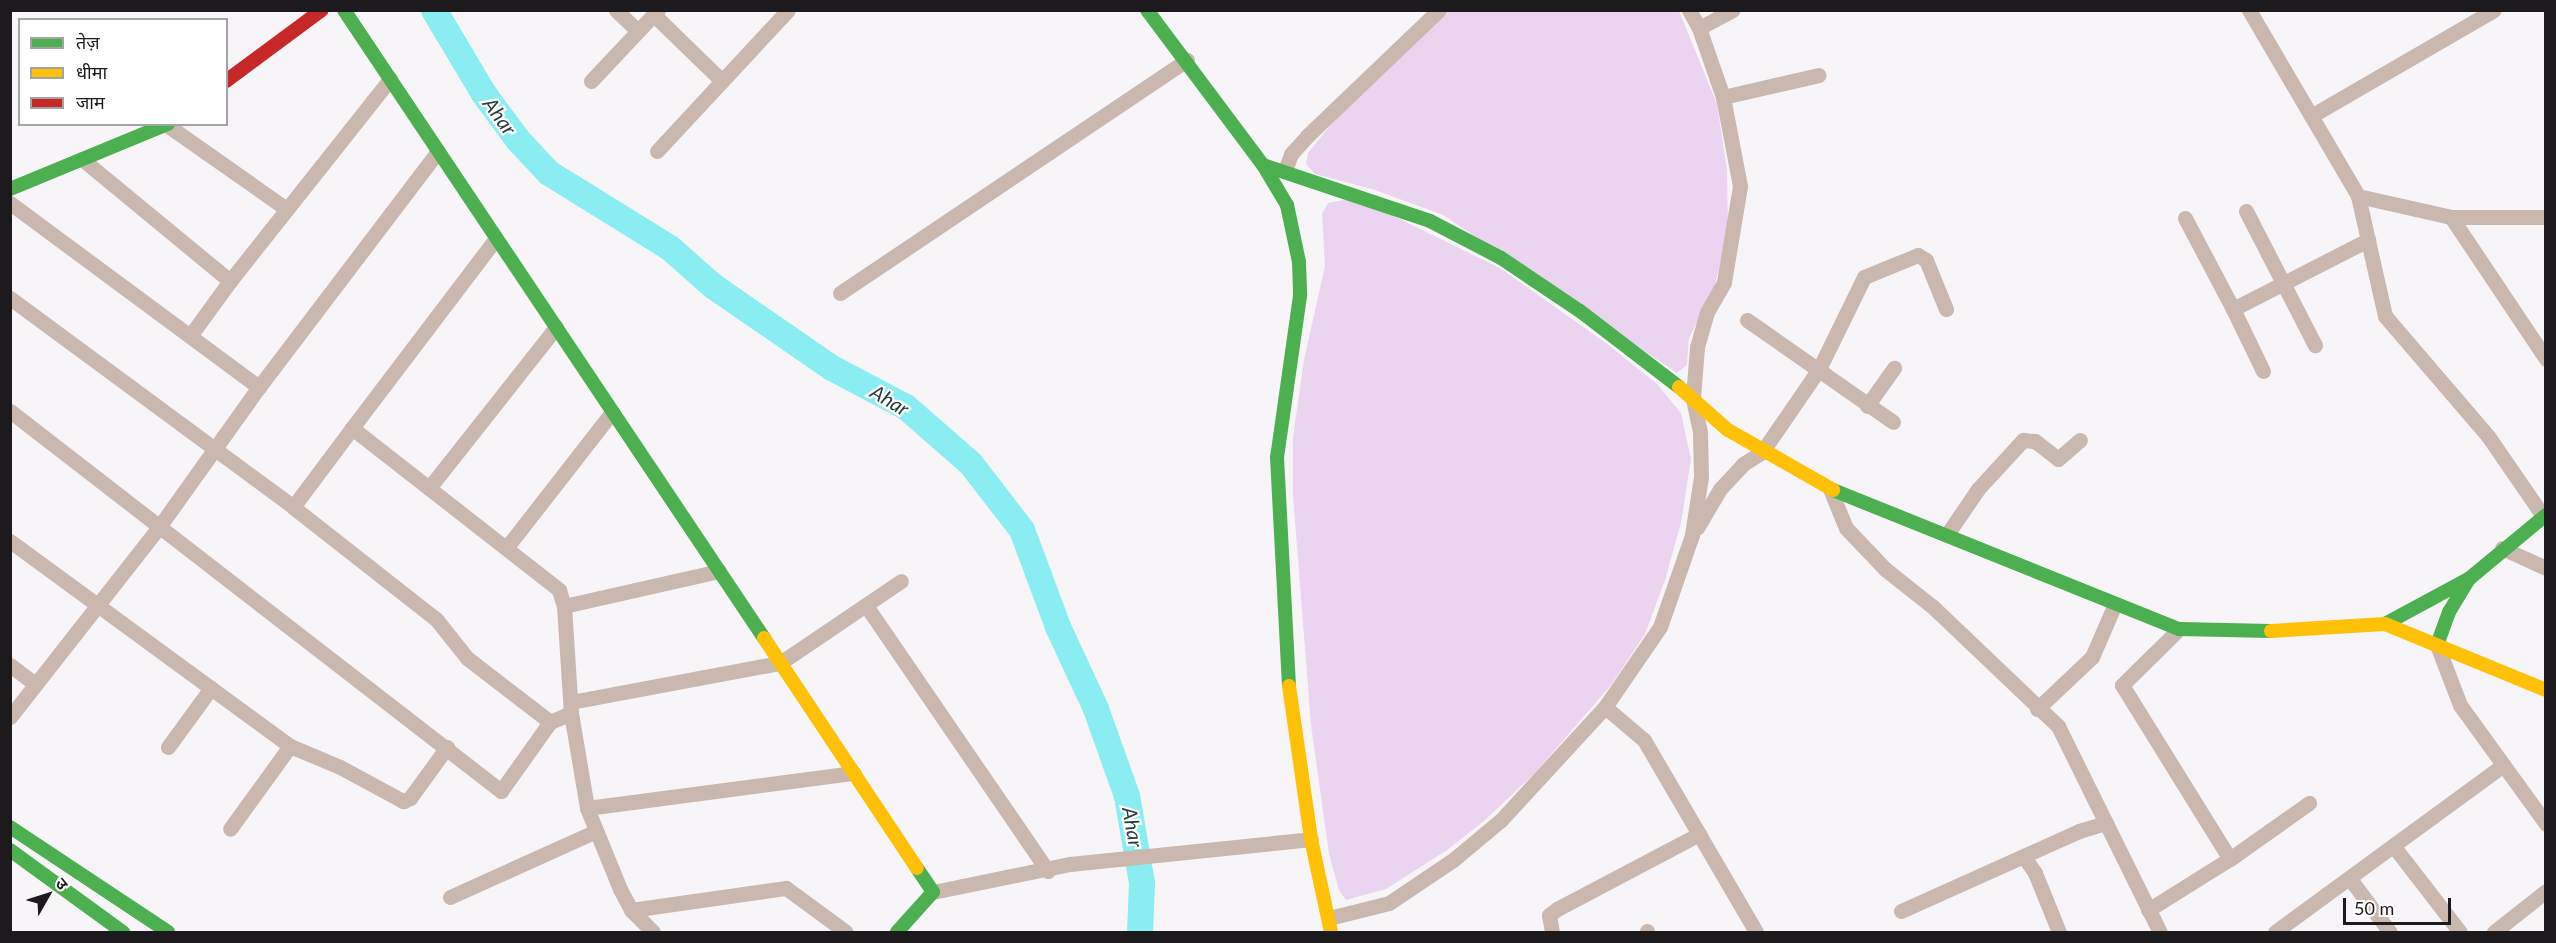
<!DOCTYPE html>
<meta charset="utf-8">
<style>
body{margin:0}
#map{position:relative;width:2556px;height:943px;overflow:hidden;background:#f8f5f9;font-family:Lato,"Noto Sans Devanagari",sans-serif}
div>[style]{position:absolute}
.green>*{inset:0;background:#ead4ef}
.river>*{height:26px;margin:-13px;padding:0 13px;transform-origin:13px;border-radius:13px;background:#89edf1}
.street>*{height:15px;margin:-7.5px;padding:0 7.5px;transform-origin:7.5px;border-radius:7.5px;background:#cab8af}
.fast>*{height:14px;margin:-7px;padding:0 7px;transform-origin:7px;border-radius:7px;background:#4caf50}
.slow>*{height:14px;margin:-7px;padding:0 7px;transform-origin:7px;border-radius:7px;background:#ffc107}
.jam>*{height:14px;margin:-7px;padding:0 7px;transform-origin:7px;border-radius:7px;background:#c62828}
span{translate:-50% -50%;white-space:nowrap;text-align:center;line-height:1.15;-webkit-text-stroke:4.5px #fff;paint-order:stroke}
.water-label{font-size:20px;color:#233c3c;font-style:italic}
.frame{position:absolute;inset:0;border:12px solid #1c1a1c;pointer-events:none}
.legend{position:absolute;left:18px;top:18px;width:210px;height:108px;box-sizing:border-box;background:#fff;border:2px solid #a4a3a4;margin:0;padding:8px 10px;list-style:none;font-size:18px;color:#1c1a1c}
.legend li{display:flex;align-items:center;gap:12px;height:30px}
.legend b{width:30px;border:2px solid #a4a3a4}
.north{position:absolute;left:18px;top:865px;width:60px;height:60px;-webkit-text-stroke:4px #fff;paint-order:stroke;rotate:51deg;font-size:16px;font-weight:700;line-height:24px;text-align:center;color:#1c1a1c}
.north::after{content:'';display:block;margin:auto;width:21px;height:27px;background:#1c1a1c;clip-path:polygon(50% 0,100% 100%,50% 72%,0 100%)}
.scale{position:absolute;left:2343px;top:898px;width:108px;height:27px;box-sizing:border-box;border:3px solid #1c1a1c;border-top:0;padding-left:8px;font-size:18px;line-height:21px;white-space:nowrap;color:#1c1a1c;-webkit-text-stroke:4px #fff;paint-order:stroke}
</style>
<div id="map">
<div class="green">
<div style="clip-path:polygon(1446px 11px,1679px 11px,1717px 104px,1727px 170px,1728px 229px,1714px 289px,1689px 338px,1687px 365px,1677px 373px,1443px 215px,1372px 189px,1315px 174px,1306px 164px,1308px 153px,1342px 111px)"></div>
<div style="clip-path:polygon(1348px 199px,1375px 207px,1500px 268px,1606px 343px,1657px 384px,1681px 413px,1691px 459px,1681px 523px,1665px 580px,1645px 634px,1611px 685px,1535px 773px,1484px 821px,1447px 850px,1386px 889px,1346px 900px,1339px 890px,1329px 854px,1311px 725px,1293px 495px,1293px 437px,1304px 360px,1325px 266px,1322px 214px,1328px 203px)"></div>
</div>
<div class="river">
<div style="left:434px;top:10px;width:98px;rotate:59.2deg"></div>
<div style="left:484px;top:94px;width:57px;rotate:53.5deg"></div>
<div style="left:518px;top:140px;width:45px;rotate:46.8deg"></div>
<div style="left:549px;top:173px;width:142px;rotate:31.8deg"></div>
<div style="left:670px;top:248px;width:57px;rotate:41.5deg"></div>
<div style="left:713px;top:286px;width:145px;rotate:34.6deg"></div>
<div style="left:832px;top:368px;width:84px;rotate:27.8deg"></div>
<div style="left:906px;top:407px;width:86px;rotate:41.2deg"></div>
<div style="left:971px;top:464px;width:83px;rotate:52.3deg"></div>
<div style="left:1022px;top:530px;width:103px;rotate:69.6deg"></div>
<div style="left:1058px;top:627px;width:90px;rotate:65.1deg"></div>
<div style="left:1096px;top:709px;width:92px;rotate:70.4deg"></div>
<div style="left:1127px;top:796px;width:88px;rotate:80.2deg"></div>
<div style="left:1142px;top:883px;width:49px;rotate:92.3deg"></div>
</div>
<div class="street">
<div style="left:616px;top:10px;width:30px;rotate:44deg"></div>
<div style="left:2249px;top:10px;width:216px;rotate:59.6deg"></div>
<div style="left:2358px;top:196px;width:95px;rotate:12.7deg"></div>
<div style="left:2451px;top:217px;width:95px"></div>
<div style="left:654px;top:15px;width:95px;rotate:44.1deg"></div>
<div style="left:1699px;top:28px;width:38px;rotate:-28deg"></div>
<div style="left:591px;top:81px;width:98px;rotate:-46.7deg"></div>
<div style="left:1723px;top:97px;width:98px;rotate:-12.9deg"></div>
<div style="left:2311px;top:116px;width:211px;rotate:-30.1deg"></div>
<div style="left:167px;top:125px;width:144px;rotate:35.1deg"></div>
<div style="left:657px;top:151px;width:192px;rotate:-47.1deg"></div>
<div style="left:82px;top:159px;width:192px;rotate:39.5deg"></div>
<div style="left:230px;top:281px;width:258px;rotate:-51.6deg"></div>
<div style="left:1285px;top:170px;width:17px;rotate:-69deg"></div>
<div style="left:1291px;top:154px;width:24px;rotate:-48deg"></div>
<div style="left:1307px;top:136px;width:182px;rotate:-43.7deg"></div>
<div style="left:2358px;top:196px;width:123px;rotate:77.3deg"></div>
<div style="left:2385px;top:316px;width:158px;rotate:49.4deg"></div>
<div style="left:2488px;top:436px;width:97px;rotate:55.5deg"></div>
<div style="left:10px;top:203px;width:310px;rotate:36.5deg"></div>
<div style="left:2246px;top:211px;width:151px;rotate:62.8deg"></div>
<div style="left:2451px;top:217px;width:171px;rotate:56.2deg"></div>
<div style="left:2185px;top:218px;width:103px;rotate:62.2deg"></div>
<div style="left:840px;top:293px;width:418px;rotate:-33.9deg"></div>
<div style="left:10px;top:298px;width:352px;rotate:36.4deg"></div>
<div style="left:293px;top:507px;width:99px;rotate:-53.2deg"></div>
<div style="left:352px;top:428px;width:263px;rotate:38deg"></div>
<div style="left:559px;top:590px;width:17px;rotate:73deg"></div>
<div style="left:564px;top:606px;width:107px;rotate:86.3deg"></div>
<div style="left:571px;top:713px;width:96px;rotate:80.4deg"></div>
<div style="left:587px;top:808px;width:87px;rotate:67.8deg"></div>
<div style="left:620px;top:889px;width:24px;rotate:62deg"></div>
<div style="left:631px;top:910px;width:31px;rotate:45deg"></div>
<div style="left:1747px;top:320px;width:178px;rotate:34.9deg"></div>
<div style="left:190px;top:336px;width:68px;rotate:-54deg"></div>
<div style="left:2263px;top:371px;width:69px;rotate:-115.8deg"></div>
<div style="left:2233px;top:309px;width:152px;rotate:-27.1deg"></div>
<div style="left:1867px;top:406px;width:47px;rotate:-54.6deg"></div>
<div style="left:10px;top:411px;width:621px;rotate:37.74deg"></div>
<div style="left:501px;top:791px;width:85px;rotate:-54.6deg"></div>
<div style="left:550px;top:722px;width:23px;rotate:-23deg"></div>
<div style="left:352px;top:428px;width:238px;rotate:-52.8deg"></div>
<div style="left:429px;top:488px;width:205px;rotate:-51.7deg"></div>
<div style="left:1830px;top:489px;width:42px;rotate:67.7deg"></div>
<div style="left:1846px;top:528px;width:57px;rotate:46.4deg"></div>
<div style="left:1885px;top:569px;width:61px;rotate:38.4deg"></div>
<div style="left:1933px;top:607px;width:173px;rotate:43.6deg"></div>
<div style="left:2058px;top:726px;width:230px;rotate:63.7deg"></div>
<div style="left:293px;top:507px;width:182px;rotate:38.1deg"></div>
<div style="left:436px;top:619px;width:50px;rotate:51.5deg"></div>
<div style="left:467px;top:658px;width:105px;rotate:37.6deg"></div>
<div style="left:1697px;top:528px;width:45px;rotate:-59.5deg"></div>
<div style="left:1720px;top:489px;width:34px;rotate:-47deg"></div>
<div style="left:1743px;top:464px;width:22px;rotate:-32deg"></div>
<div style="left:1762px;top:452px;width:101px;rotate:-55.5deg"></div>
<div style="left:1819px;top:369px;width:102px;rotate:-63.9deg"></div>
<div style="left:1864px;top:277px;width:58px;rotate:-22.2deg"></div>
<div style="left:1918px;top:255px;width:9px;rotate:32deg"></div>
<div style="left:1926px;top:260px;width:53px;rotate:67.8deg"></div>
<div style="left:1948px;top:533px;width:53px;rotate:-55.7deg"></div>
<div style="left:1978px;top:489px;width:67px;rotate:-47.4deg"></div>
<div style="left:2023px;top:440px;width:12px;rotate:5deg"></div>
<div style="left:2035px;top:441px;width:29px;rotate:38deg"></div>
<div style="left:2058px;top:459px;width:29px;rotate:-41deg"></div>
<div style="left:10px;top:541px;width:347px;rotate:36.2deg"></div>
<div style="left:290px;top:746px;width:102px;rotate:125.9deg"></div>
<div style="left:507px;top:547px;width:171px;rotate:-52.1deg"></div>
<div style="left:2502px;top:548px;width:48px;rotate:24.4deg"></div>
<div style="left:564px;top:606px;width:159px;rotate:-12.7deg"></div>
<div style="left:867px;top:607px;width:320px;rotate:55.6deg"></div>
<div style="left:2179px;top:629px;width:80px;rotate:135.5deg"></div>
<div style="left:2122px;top:685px;width:205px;rotate:58.2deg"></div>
<div style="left:2437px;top:645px;width:64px;rotate:69deg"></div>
<div style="left:2460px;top:705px;width:147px;rotate:54.1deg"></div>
<div style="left:10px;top:665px;width:31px;rotate:37deg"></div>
<div style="left:571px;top:702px;width:213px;rotate:-10.6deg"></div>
<div style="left:780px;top:663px;width:146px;rotate:-34.1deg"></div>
<div style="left:1605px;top:707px;width:51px;rotate:40.2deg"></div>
<div style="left:1644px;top:740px;width:222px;rotate:59.7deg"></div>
<div style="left:2037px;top:709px;width:76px;rotate:-43.4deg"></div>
<div style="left:2092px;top:657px;width:58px;rotate:-66.5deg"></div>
<div style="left:10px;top:717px;width:241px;rotate:-51.9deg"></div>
<div style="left:159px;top:527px;width:172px;rotate:-54.5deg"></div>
<div style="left:259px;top:387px;width:296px;rotate:-52.8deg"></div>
<div style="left:290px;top:746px;width:54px;rotate:22.8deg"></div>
<div style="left:340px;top:767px;width:72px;rotate:28.4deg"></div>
<div style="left:403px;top:801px;width:8px;rotate:-23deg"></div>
<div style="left:410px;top:798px;width:63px;rotate:-54deg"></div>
<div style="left:168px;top:747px;width:73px;rotate:-53.9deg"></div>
<div style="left:587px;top:808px;width:269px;rotate:-7.5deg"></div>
<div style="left:2395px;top:848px;width:106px;rotate:52.3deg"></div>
<div style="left:2024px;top:857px;width:19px;rotate:55deg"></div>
<div style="left:2035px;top:873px;width:64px;rotate:67.9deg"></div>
<div style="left:2350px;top:879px;width:66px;rotate:53deg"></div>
<div style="left:933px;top:892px;width:140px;rotate:-11.6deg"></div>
<div style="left:1070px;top:864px;width:242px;rotate:-5.9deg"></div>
<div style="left:450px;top:897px;width:158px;rotate:-24.3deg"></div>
<div style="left:631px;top:910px;width:157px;rotate:-8.1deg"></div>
<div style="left:786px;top:888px;width:74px;rotate:36.3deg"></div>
<div style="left:2148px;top:910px;width:102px;rotate:-32.1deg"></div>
<div style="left:2234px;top:856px;width:92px;rotate:-35.2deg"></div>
<div style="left:1901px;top:911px;width:195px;rotate:-24.2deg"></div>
<div style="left:2079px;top:831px;width:28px;rotate:-17deg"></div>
<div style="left:1329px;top:918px;width:62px;rotate:-14deg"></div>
<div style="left:1389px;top:903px;width:77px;rotate:-33.9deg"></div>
<div style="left:1453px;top:860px;width:62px;rotate:-39.8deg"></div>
<div style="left:1501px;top:820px;width:154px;rotate:-47.4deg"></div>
<div style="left:1605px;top:707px;width:97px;rotate:-55.5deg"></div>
<div style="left:1660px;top:627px;width:97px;rotate:-70.8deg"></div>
<div style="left:1692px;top:535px;width:59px;rotate:-81.2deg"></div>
<div style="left:1701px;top:477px;width:45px;rotate:-91.3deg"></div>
<div style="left:1700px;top:432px;width:35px;rotate:-102deg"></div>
<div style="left:1693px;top:398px;width:51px;rotate:-85.5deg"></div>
<div style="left:1697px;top:347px;width:36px;rotate:-74deg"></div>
<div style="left:1707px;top:312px;width:34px;rotate:-60deg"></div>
<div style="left:1724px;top:282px;width:97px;rotate:-80.5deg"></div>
<div style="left:1740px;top:186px;width:91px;rotate:-100.8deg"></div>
<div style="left:1723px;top:97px;width:73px;rotate:-109.2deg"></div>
<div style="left:1699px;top:28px;width:21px;rotate:-119deg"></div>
<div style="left:1647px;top:931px;width:1px;rotate:90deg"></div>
<div style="left:1552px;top:932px;width:17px;rotate:-100deg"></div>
<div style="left:1549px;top:915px;width:10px;rotate:-37deg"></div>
<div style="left:1557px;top:909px;width:161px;rotate:-27.8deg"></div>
<div style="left:2275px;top:932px;width:283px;rotate:-36.2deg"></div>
<div style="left:2494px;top:932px;width:66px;rotate:-38.3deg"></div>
</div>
<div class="fast">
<div style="left:344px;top:10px;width:756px;rotate:56.23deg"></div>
<div style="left:1147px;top:10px;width:194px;rotate:53.2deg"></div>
<div style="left:1263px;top:165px;width:47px;rotate:59deg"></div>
<div style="left:1287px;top:205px;width:58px;rotate:78.1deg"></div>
<div style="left:1299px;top:262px;width:34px;rotate:88deg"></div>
<div style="left:1300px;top:296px;width:163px;rotate:98.1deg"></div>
<div style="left:1277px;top:457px;width:229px;rotate:87deg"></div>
<div style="left:1263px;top:165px;width:176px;rotate:18.5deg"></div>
<div style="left:1430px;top:221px;width:80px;rotate:27.5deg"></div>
<div style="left:1501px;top:258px;width:95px;rotate:33.9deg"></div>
<div style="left:1580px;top:311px;width:125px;rotate:37.5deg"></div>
<div style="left:10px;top:189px;width:171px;rotate:-22.4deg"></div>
<div style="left:1833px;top:490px;width:373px;rotate:21.9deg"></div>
<div style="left:2179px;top:629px;width:92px;rotate:1.2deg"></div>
<div style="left:2385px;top:624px;width:97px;rotate:-28.4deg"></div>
<div style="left:2470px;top:578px;width:99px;rotate:-39.7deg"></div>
<div style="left:2437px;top:645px;width:35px;rotate:-70deg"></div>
<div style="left:2449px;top:612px;width:39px;rotate:-59deg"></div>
<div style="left:10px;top:827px;width:190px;rotate:33.6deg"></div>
<div style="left:10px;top:850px;width:140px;rotate:36deg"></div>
<div style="left:897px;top:932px;width:54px;rotate:-48deg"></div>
<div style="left:933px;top:892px;width:29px;rotate:-124deg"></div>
</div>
<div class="slow">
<div style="left:1679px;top:387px;width:65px;rotate:41.3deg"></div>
<div style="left:1728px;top:430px;width:121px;rotate:29.7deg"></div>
<div style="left:2271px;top:631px;width:114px;rotate:-3.5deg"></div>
<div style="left:2385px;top:624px;width:174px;rotate:22.3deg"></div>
<div style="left:764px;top:638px;width:276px;rotate:56.4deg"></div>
<div style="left:1289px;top:686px;width:155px;rotate:81.8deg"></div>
<div style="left:1311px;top:839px;width:95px;rotate:77.9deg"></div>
</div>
<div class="jam">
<div style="left:226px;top:81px;width:119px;rotate:-36.5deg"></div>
</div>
<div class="water-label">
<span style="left:500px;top:116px;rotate:54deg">Ahar</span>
<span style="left:890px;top:400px;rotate:31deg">Ahar</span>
<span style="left:1133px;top:827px;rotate:80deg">Ahar</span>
</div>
<div class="frame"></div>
<ul class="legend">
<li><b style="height:8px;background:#4caf50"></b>तेज़</li>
<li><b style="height:8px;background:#ffc107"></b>धीमा</li>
<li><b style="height:8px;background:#c62828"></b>जाम</li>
</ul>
<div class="north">उ</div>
<div class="scale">50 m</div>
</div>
